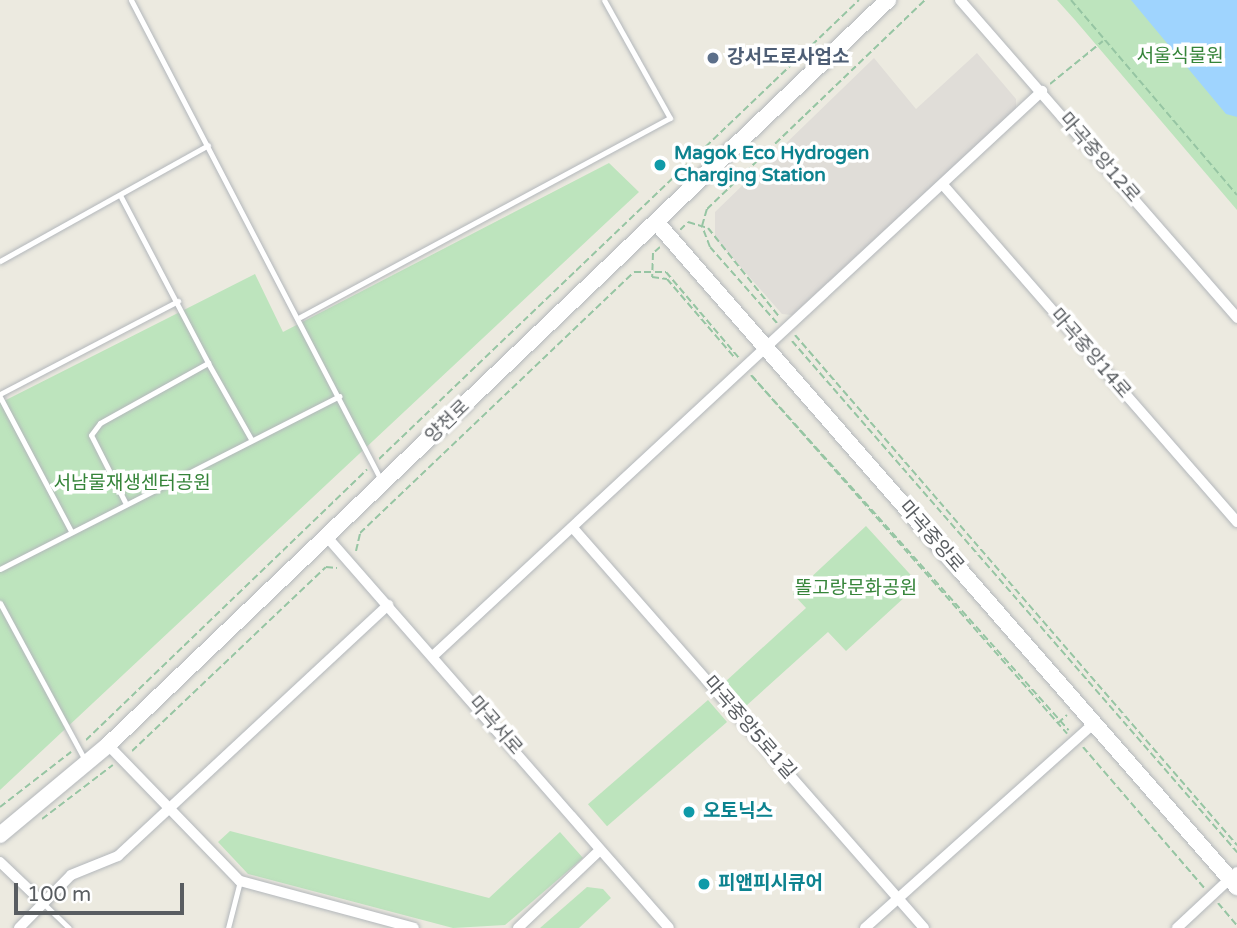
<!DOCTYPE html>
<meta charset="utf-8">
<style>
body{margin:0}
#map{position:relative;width:1237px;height:928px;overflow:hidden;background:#eceae0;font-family:"Varela Round","Noto Sans KR",sans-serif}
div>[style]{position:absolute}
.industrial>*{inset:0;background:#e0ddd8}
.green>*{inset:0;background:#bde4bd;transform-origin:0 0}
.water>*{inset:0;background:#9fd4fe}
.path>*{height:2px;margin-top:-1px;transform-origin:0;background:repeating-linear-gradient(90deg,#96c5a3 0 7px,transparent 0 10.5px)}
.roads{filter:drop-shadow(0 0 2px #b3b7bb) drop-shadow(0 0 2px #b3b7bb)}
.service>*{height:5px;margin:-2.5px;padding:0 2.5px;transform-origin:2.5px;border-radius:2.5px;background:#fff}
.minor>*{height:10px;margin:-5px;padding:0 5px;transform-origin:5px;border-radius:5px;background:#fff}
.secondary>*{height:16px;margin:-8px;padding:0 8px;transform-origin:8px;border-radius:8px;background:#fff}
.dots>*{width:19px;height:19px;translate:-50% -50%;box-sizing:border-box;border:4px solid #fff;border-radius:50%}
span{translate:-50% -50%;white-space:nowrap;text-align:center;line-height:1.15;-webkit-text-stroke:7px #fff;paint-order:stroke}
.park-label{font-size:19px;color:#358439}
.service-label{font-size:19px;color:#4e5e75;font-weight:700}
.left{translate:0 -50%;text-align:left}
.culture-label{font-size:19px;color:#0d838f;font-weight:700}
.street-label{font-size:19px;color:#595d61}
.scale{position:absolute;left:14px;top:883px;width:170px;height:32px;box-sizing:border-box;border:4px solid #595d61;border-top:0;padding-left:9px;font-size:21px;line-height:24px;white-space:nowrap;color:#595d61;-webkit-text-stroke:5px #fff;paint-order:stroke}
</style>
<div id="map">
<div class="industrial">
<div style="clip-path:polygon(977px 53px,1016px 99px,1016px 109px,792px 315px,782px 314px,715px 238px,715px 212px,874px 58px,916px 109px)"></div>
</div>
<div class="green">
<div style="clip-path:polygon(1057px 0,1237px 0,1237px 210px,1075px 20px)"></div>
<div style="clip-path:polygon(609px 163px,639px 192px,0 790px,0 403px,255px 274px,283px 332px)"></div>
<div style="clip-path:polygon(866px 526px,919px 584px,846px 651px,828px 632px,746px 706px,725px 682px,806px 608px,793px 594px)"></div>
<div style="left:708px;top:700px;width:29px;height:159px;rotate:49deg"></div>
<div style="clip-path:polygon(230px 831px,489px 898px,560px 832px,583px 858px,505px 925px,453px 928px,248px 874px,218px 842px)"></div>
<div style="clip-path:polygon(587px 887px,603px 889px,611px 898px,579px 928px,540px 928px)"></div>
</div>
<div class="water">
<div style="clip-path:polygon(1131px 0,1237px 0,1237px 117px,1226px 114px)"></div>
</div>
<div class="path">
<div style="left:1071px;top:0;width:256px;rotate:49.6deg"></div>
<div style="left:1050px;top:84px;width:68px;rotate:-39.1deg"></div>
<div style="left:680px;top:230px;width:11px;rotate:-45deg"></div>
<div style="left:688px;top:222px;width:21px;rotate:17deg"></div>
<div style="left:708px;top:228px;width:115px;rotate:51.3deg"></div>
<div style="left:660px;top:247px;width:9px;rotate:139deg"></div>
<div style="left:653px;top:253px;width:24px;rotate:92deg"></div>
<div style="left:652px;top:277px;width:15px;rotate:8deg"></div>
<div style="left:667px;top:279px;width:104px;rotate:49.3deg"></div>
<div style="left:777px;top:323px;width:101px;rotate:-131.4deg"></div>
<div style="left:710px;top:247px;width:22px;rotate:-111deg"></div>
<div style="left:702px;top:226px;width:18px;rotate:-74deg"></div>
<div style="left:707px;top:209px;width:302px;rotate:-43.8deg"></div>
<div style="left:795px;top:335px;width:675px;rotate:49.09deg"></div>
<div style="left:792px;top:341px;width:678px;rotate:48.95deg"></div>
<div style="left:751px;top:375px;width:478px;rotate:48.6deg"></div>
<div style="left:752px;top:376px;width:475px;rotate:48.2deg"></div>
<div style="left:379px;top:459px;width:664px;rotate:-43.72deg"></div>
<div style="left:356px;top:551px;width:18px;rotate:-77deg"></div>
<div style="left:360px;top:533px;width:378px;rotate:-43.6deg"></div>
<div style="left:634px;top:272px;width:32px"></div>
<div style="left:666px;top:272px;width:113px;rotate:49.7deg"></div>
<div style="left:1058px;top:723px;width:12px;rotate:-42deg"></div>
<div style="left:86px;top:740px;width:390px;rotate:-43.9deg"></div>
<div style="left:1083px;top:747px;width:187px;rotate:49.3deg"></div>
<div style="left:132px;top:751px;width:267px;rotate:-43.5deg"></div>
<div style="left:326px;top:567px;width:11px;rotate:5deg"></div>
<div style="left:0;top:807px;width:90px;rotate:-37.8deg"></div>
<div style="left:42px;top:819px;width:89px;rotate:-37.3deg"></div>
<div style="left:1218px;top:903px;width:30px;rotate:50deg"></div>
</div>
<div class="roads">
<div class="service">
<div style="left:131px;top:0;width:543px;rotate:62.49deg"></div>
<div style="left:121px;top:197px;width:187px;rotate:62.3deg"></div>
<div style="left:0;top:261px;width:238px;rotate:-29.1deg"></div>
<div style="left:300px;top:317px;width:420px;rotate:-28.3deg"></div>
<div style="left:670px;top:118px;width:135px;rotate:-119.2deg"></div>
<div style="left:0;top:394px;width:201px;rotate:-27.6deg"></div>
<div style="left:0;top:397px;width:152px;rotate:62.1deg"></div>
<div style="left:125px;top:502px;width:75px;rotate:-116.9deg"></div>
<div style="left:91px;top:435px;width:15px;rotate:-53deg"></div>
<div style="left:100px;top:423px;width:124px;rotate:-29.1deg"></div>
<div style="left:208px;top:363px;width:87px;rotate:60.5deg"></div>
<div style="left:0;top:569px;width:381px;rotate:-27deg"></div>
<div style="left:0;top:603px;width:179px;rotate:61.6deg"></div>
<div style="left:43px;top:903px;width:36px;rotate:44deg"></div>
<div style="left:228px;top:928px;width:49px;rotate:-75.7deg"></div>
</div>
<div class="minor">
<div style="left:960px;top:0;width:422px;rotate:48.9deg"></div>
<div style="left:944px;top:186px;width:446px;rotate:48.9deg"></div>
<div style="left:573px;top:528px;width:532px;rotate:48.73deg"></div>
<div style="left:327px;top:537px;width:519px;rotate:48.82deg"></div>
<div style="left:433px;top:656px;width:831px;rotate:-42.85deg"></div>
<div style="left:108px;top:745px;width:190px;rotate:45.9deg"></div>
<div style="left:240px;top:881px;width:180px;rotate:15.1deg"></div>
<div style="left:0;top:862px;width:57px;rotate:43.6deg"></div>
<div style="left:19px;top:928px;width:74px;rotate:-45.5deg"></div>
<div style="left:71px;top:875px;width:51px;rotate:-22deg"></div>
<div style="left:118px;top:856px;width:369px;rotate:-42.9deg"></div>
<div style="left:518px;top:928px;width:113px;rotate:-43.6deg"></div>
<div style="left:865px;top:928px;width:307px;rotate:-41.8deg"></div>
<div style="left:1177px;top:928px;width:82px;rotate:-43deg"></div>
</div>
<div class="secondary">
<div style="left:657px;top:223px;width:882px;rotate:48.86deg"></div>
<div style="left:0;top:835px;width:141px;rotate:-39.8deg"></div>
<div style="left:108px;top:745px;width:1079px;rotate:-43.69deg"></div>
</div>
</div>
<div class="dots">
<div style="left:713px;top:58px;background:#5c6f8a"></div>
<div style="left:660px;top:165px;background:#0f9aa8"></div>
<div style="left:689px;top:812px;background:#0f9aa8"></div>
<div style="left:704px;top:884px;background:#0f9aa8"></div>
</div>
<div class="park-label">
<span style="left:1180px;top:57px">서울식물원</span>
<span style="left:132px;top:484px">서남물재생센터공원</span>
<span style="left:856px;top:589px">똘고랑문화공원</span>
</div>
<div class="service-label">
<span class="left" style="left:727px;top:58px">강서도로사업소</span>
</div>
<div class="culture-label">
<span class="left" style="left:674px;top:165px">Magok Eco Hydrogen<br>Charging Station</span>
<span class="left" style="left:703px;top:812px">오토닉스</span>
<span class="left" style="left:718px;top:884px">피앤피시큐어</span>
</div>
<div class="street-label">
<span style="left:1099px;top:158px;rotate:49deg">마곡중앙12로</span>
<span style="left:1090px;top:354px;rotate:49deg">마곡중앙14로</span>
<span style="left:448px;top:422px;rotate:-44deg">양천로</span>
<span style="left:931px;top:537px;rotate:49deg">마곡중앙로</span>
<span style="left:495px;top:726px;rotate:49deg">마곡서로</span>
<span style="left:749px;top:728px;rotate:49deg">마곡중앙5로1길</span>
</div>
<div class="scale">100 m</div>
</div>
